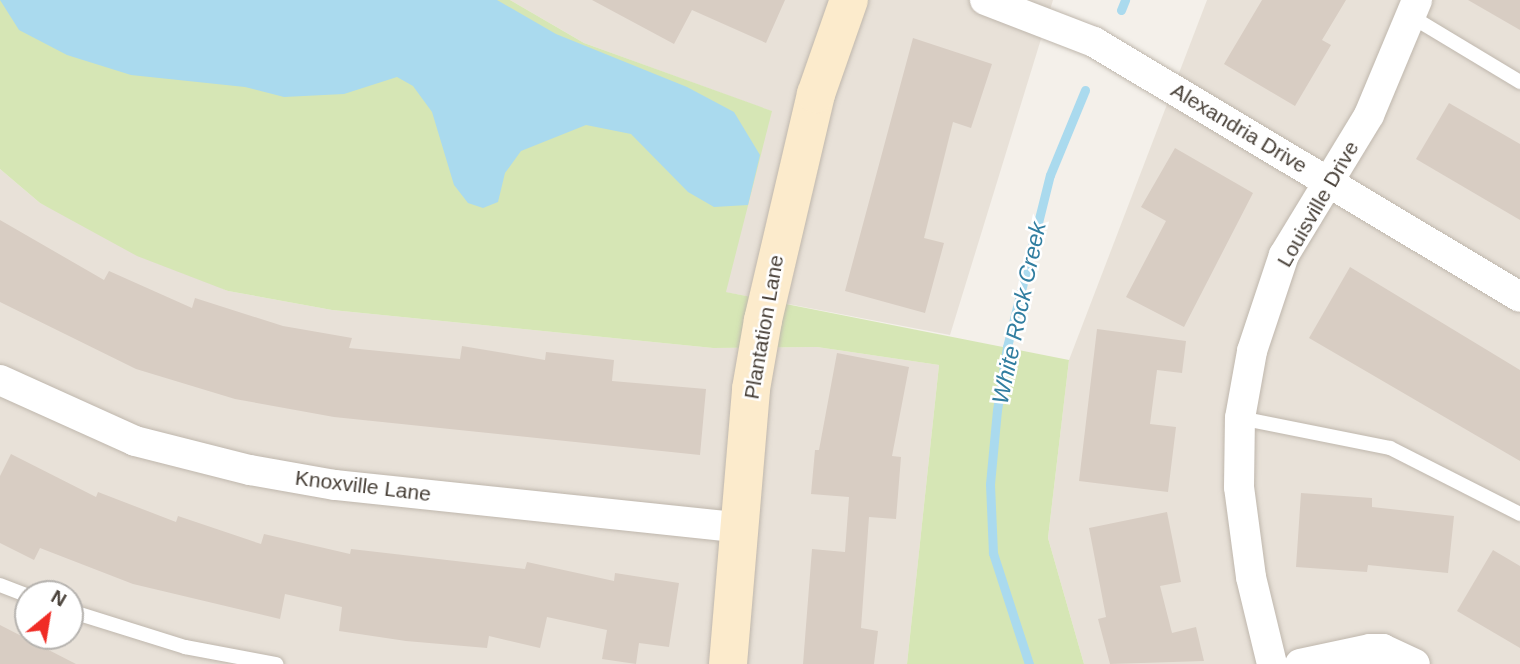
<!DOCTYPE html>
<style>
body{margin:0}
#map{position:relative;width:1520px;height:664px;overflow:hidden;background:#f4f0ea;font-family:Helvetica,sans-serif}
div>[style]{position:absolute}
.residential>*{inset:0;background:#e8e1d8}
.green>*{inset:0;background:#d6e6b5}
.water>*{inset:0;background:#aadaee}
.stream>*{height:9px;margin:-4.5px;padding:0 4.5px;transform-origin:4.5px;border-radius:4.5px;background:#aadaee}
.building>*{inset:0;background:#d8cdc3}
.roads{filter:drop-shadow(0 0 2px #bfb7ad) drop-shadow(0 0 2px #bfb7ad)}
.lane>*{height:14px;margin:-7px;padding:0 7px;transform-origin:7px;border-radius:7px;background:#fff}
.street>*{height:30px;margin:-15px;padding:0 15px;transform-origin:15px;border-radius:15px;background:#fff}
.secondary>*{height:38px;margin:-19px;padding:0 19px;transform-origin:19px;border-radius:19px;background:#fcebcc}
span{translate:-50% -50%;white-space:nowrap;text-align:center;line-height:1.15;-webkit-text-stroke:5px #fff;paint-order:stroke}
.street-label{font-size:21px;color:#484038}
.water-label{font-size:23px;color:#317ea0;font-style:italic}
.north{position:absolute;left:14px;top:580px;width:70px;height:70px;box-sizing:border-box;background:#fff;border:2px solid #b6b3af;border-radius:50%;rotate:30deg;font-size:19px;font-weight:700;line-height:28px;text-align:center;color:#484038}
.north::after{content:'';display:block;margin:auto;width:24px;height:32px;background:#f02c25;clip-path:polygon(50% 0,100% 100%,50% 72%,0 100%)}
</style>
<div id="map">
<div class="residential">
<div style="clip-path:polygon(510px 0,1053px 0,950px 335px,725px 292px,736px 210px,771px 111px,584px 43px)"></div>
<div style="clip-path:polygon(1207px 0,1520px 0,1520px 664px,1084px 664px,1048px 538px,1069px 360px)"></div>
<div style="clip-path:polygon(evenodd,0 169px,40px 203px,228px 291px,332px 310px,713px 348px,817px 347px,939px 365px,907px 664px,0 664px,0 169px,28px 594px,70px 594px,70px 636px,28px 636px,28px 594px)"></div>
</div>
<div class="green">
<div style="clip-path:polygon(0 0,510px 0,584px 43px,772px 111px,726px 292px,1069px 360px,1048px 538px,1084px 664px,907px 664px,939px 365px,817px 347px,713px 348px,332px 310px,228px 291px,137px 256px,40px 203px,0 169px)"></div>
</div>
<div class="water">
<div style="clip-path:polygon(0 0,497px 0,556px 34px,687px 87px,734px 112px,760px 155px,748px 205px,714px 207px,688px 192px,631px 134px,586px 125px,521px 151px,505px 173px,498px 202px,483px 208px,468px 203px,454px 185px,432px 112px,413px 86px,397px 77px,344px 94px,284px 97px,245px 87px,131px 75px,67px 55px,19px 30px)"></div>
</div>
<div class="stream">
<div style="left:1121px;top:10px;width:11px;rotate:-68deg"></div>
<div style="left:1029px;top:664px;width:117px;rotate:-108deg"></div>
<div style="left:993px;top:553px;width:69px;rotate:-92.5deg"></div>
<div style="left:990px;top:484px;width:74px;rotate:-84.6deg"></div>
<div style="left:997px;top:410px;width:64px;rotate:-81deg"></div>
<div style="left:1007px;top:347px;width:177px;rotate:-76deg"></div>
<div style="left:1050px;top:175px;width:92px;rotate:-67.6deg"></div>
</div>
<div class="building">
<div style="clip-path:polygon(592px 0,785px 0,766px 43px,692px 10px,674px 44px)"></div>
<div style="clip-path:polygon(1262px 0,1346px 0,1322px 40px,1331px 45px,1295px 106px,1224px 64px)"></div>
<div style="clip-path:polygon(1468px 0,1520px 0,1520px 30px)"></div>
<div style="clip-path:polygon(913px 38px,992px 64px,971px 128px,953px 122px,924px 238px,944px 243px,925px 313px,845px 291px)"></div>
<div style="clip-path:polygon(1449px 103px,1520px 144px,1520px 220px,1416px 159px)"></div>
<div style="clip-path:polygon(1175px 148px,1253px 193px,1184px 327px,1126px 297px,1166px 221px,1141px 207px)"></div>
<div style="clip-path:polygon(0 220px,104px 280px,109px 271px,192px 308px,195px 298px,283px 326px,352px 338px,349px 348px,460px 359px,462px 346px,545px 360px,546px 352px,614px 360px,612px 381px,706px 389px,700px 455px,334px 417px,235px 399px,136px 369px,0 302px)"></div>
<div style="clip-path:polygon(1350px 267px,1520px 370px,1520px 461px,1309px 338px)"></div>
<div style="clip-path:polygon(1097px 329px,1186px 341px,1182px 373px,1157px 370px,1150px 424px,1176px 427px,1168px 492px,1079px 481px)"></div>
<div style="clip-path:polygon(837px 353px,909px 367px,892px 456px,901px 457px,896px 519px,869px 517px,861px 628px,878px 631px,874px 664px,803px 664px,812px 549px,845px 552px,849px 497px,811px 494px,815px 450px,819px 450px)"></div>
<div style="clip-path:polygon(11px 454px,96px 497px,98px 492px,176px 522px,178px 516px,261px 544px,264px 534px,350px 554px,351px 549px,525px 569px,527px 562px,614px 581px,615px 573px,679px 583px,669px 647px,639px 643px,636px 664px,602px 659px,607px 630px,547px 617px,540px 648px,489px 636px,487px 648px,406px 641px,339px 631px,342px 607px,285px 594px,280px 619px,133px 584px,40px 548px,34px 560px,0 543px,0 476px)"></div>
<div style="clip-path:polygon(1301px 493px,1372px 498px,1372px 507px,1454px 516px,1448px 573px,1368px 565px,1367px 572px,1296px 567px)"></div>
<div style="clip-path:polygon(1167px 512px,1181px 582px,1160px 586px,1172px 633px,1196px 627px,1204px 661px,1110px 664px,1098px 619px,1106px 617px,1089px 528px)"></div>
<div style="clip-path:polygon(1493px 550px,1520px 566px,1520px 648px,1457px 611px)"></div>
<div style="clip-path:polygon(0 625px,76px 664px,0 664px)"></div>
</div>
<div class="roads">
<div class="lane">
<div style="left:1409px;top:15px;width:130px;rotate:31.1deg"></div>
<div style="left:1240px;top:418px;width:153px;rotate:11.3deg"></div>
<div style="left:1390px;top:448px;width:146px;rotate:26.9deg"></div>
<div style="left:0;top:585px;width:30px;rotate:21deg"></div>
<div style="left:70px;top:611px;width:121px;rotate:17.4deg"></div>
<div style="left:185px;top:647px;width:93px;rotate:10.6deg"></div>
</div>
<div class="street">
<div style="left:985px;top:0;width:117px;rotate:21.1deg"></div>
<div style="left:1094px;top:42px;width:496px;rotate:30.9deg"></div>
<div style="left:0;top:380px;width:148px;rotate:24.3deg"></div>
<div style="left:135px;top:441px;width:119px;rotate:14.2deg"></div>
<div style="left:250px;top:470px;width:86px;rotate:10deg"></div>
<div style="left:335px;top:485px;width:408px;rotate:6deg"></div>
<div style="left:1272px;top:664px;width:89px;rotate:-103.6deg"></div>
<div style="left:1251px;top:577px;width:91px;rotate:-97.6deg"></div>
<div style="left:1239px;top:487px;width:69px;rotate:-89.2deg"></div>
<div style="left:1240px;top:418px;width:68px;rotate:-79.8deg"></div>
<div style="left:1252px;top:351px;width:101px;rotate:-71.6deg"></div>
<div style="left:1284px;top:255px;width:164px;rotate:-58.7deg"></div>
<div style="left:1369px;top:115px;width:125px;rotate:-67.3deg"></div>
<div style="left:1300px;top:664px;width:72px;rotate:-12.1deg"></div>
<div style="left:1370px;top:649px;width:13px"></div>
<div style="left:1383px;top:649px;width:35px;rotate:25deg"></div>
</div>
<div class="secondary">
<div style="left:728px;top:664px;width:276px;rotate:-85.2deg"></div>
<div style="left:751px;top:389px;width:70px;rotate:-80.1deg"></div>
<div style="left:763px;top:320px;width:232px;rotate:-76.8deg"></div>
<div style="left:816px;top:94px;width:100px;rotate:-70.7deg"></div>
</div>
</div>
<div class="street-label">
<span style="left:1239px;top:128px;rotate:31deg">Alexandria Drive</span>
<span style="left:1318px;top:204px;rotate:-60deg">Louisville Drive</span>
<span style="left:764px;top:327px;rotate:-80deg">Plantation Lane</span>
<span style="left:363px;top:486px;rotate:7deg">Knoxville Lane</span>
</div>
<div class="water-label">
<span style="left:1019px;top:313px;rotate:-78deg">White Rock Creek</span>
</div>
<div class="north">N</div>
</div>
